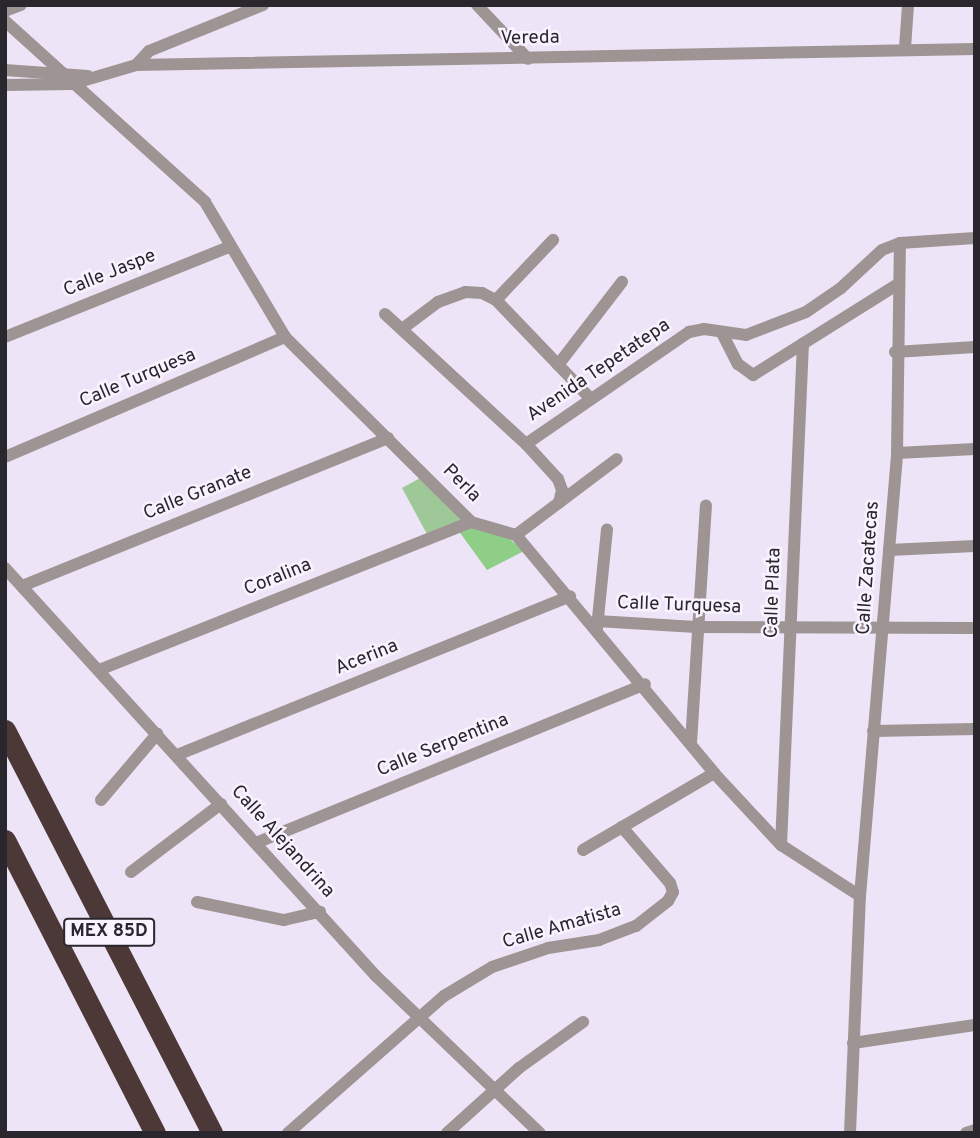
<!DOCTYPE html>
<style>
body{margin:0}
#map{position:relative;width:980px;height:1138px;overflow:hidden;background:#ede4f7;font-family:Overpass,sans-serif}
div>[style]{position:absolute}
.green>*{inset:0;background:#9ec898}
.forest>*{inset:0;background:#8ece86}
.minor>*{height:12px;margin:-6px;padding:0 6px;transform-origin:6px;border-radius:6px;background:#9e9493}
.motorway>*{height:21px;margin:-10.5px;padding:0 10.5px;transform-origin:10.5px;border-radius:10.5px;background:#4b3837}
span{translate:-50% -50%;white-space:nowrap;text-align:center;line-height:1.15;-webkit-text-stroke:5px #f9f3ff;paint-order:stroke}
.shield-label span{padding:2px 5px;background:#f9f3ff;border:2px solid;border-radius:5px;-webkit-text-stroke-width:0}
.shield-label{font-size:18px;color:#29262d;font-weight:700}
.street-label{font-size:19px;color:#29262d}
.frame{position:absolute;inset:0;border:7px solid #29262d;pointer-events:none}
</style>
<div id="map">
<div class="green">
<div style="clip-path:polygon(422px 477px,467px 521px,428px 536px,402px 488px)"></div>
</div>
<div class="forest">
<div style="clip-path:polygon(473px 525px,498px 529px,524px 551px,487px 570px,458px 530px)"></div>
</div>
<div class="minor">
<div style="left:477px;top:5px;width:74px;rotate:46.6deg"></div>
<div style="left:5px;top:11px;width:17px;rotate:-21deg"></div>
<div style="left:5px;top:21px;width:270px;rotate:42.1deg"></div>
<div style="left:205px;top:202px;width:157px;rotate:59.3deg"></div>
<div style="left:285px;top:337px;width:262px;rotate:44.8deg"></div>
<div style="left:471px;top:522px;width:47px;rotate:16.1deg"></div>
<div style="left:516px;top:535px;width:310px;rotate:50.2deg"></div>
<div style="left:714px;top:773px;width:98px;rotate:47.1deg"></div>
<div style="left:781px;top:845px;width:94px;rotate:32.8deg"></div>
<div style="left:905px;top:48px;width:43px;rotate:-86deg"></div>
<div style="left:136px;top:65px;width:19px;rotate:-47deg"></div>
<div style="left:149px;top:51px;width:123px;rotate:-22deg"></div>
<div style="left:5px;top:70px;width:83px;rotate:4.1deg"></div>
<div style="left:5px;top:85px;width:67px;rotate:-0.9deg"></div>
<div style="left:72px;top:84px;width:67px;rotate:-16.5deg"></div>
<div style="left:136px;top:65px;width:839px;rotate:-1.09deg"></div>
<div style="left:496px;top:300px;width:83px;rotate:-46.5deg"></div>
<div style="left:385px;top:314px;width:192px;rotate:42.7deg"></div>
<div style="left:526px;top:444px;width:47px;rotate:47.6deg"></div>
<div style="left:558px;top:479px;width:12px;rotate:70deg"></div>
<div style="left:562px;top:490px;width:13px;rotate:103deg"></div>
<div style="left:402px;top:329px;width:45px;rotate:-36.9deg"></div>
<div style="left:438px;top:302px;width:29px;rotate:-20deg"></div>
<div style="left:465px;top:292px;width:17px;rotate:3deg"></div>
<div style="left:482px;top:293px;width:16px;rotate:27deg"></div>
<div style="left:496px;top:300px;width:137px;rotate:46.2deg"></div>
<div style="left:723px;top:335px;width:33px;rotate:63deg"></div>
<div style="left:738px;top:364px;width:19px;rotate:36deg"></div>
<div style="left:753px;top:375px;width:171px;rotate:-32.1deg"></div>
<div style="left:5px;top:337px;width:241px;rotate:-21.9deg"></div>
<div style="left:895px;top:352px;width:80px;rotate:-3.6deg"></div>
<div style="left:558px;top:365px;width:105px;rotate:-52.4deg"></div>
<div style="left:526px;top:444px;width:198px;rotate:-34.5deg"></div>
<div style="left:689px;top:332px;width:15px;rotate:-11deg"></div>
<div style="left:704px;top:329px;width:42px;rotate:8.1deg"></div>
<div style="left:746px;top:335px;width:64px;rotate:-21deg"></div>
<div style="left:806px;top:312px;width:42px;rotate:-34.4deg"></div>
<div style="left:841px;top:288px;width:56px;rotate:-42.8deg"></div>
<div style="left:882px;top:250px;width:19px;rotate:-21deg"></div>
<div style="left:900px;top:243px;width:75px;rotate:-3.8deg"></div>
<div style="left:897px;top:453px;width:78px;rotate:-2.9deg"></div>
<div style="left:5px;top:457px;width:305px;rotate:-23.2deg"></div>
<div style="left:516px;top:535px;width:126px;rotate:-37deg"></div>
<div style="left:889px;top:550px;width:86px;rotate:-2.7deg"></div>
<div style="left:5px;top:568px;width:551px;rotate:47.72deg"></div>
<div style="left:376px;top:976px;width:227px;rotate:43.8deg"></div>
<div style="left:22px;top:586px;width:395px;rotate:-22deg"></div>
<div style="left:597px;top:621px;width:99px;rotate:3.5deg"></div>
<div style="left:696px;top:627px;width:279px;rotate:0.2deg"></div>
<div style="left:597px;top:628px;width:99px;rotate:-84.2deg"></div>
<div style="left:99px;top:670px;width:400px;rotate:-21.7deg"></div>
<div style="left:873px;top:731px;width:102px;rotate:-1.1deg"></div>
<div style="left:691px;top:743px;width:238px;rotate:-86.4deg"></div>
<div style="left:177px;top:755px;width:424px;rotate:-22deg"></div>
<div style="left:101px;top:800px;width:87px;rotate:-49.7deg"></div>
<div style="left:256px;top:843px;width:420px;rotate:-22.2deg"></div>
<div style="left:781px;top:845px;width:502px;rotate:-87.49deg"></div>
<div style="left:583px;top:850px;width:152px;rotate:-30.4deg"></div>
<div style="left:131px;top:872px;width:113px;rotate:-37.1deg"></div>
<div style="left:197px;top:902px;width:89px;rotate:11.7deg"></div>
<div style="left:284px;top:920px;width:37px;rotate:-13deg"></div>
<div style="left:853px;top:1043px;width:123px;rotate:-8.4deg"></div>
<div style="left:288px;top:1133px;width:208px;rotate:-41.3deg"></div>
<div style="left:444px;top:996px;width:56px;rotate:-31.1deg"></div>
<div style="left:492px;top:967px;width:59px;rotate:-18.7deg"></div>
<div style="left:548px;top:948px;width:52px;rotate:-8.9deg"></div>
<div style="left:599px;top:940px;width:40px;rotate:-21deg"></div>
<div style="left:636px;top:926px;width:41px;rotate:-38deg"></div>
<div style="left:668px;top:901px;width:10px;rotate:-61deg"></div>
<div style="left:673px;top:892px;width:9px;rotate:-108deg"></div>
<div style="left:670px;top:883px;width:74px;rotate:-130.6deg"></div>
<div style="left:447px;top:1133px;width:97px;rotate:-42.1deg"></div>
<div style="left:519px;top:1068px;width:79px;rotate:-35.7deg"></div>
<div style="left:850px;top:1133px;width:237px;rotate:-87.6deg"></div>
<div style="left:860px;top:896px;width:445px;rotate:-85.2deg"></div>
<div style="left:897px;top:453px;width:210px;rotate:-89.2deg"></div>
<div style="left:966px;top:1133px;width:9px;rotate:-18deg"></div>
</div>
<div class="motorway">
<div style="left:5px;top:730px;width:453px;rotate:62.8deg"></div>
<div style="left:5px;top:840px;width:329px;rotate:62.9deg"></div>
</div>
<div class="shield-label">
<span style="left:109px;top:932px">MEX 85D</span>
</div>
<div class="street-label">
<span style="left:530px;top:39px;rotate:-1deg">Vereda</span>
<span style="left:110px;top:274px;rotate:-22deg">Calle Jaspe</span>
<span style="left:599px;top:371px;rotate:-34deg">Avenida Tepetatepa</span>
<span style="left:138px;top:379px;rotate:-23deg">Calle Turquesa</span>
<span style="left:461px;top:484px;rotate:45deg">Perla</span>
<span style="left:198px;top:494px;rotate:-22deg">Calle Granate</span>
<span style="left:869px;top:568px;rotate:-86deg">Calle Zacatecas</span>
<span style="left:278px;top:578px;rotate:-22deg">Coralina</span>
<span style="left:774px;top:593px;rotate:-88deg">Calle Plata</span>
<span style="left:679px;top:606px;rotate:2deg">Calle Turquesa</span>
<span style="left:367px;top:658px;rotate:-22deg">Acerina</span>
<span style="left:443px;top:746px;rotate:-22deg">Calle Serpentina</span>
<span style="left:282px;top:842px;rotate:48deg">Calle Alejandrina</span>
<span style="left:562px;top:927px;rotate:-16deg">Calle Amatista</span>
</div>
<div class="frame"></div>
</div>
